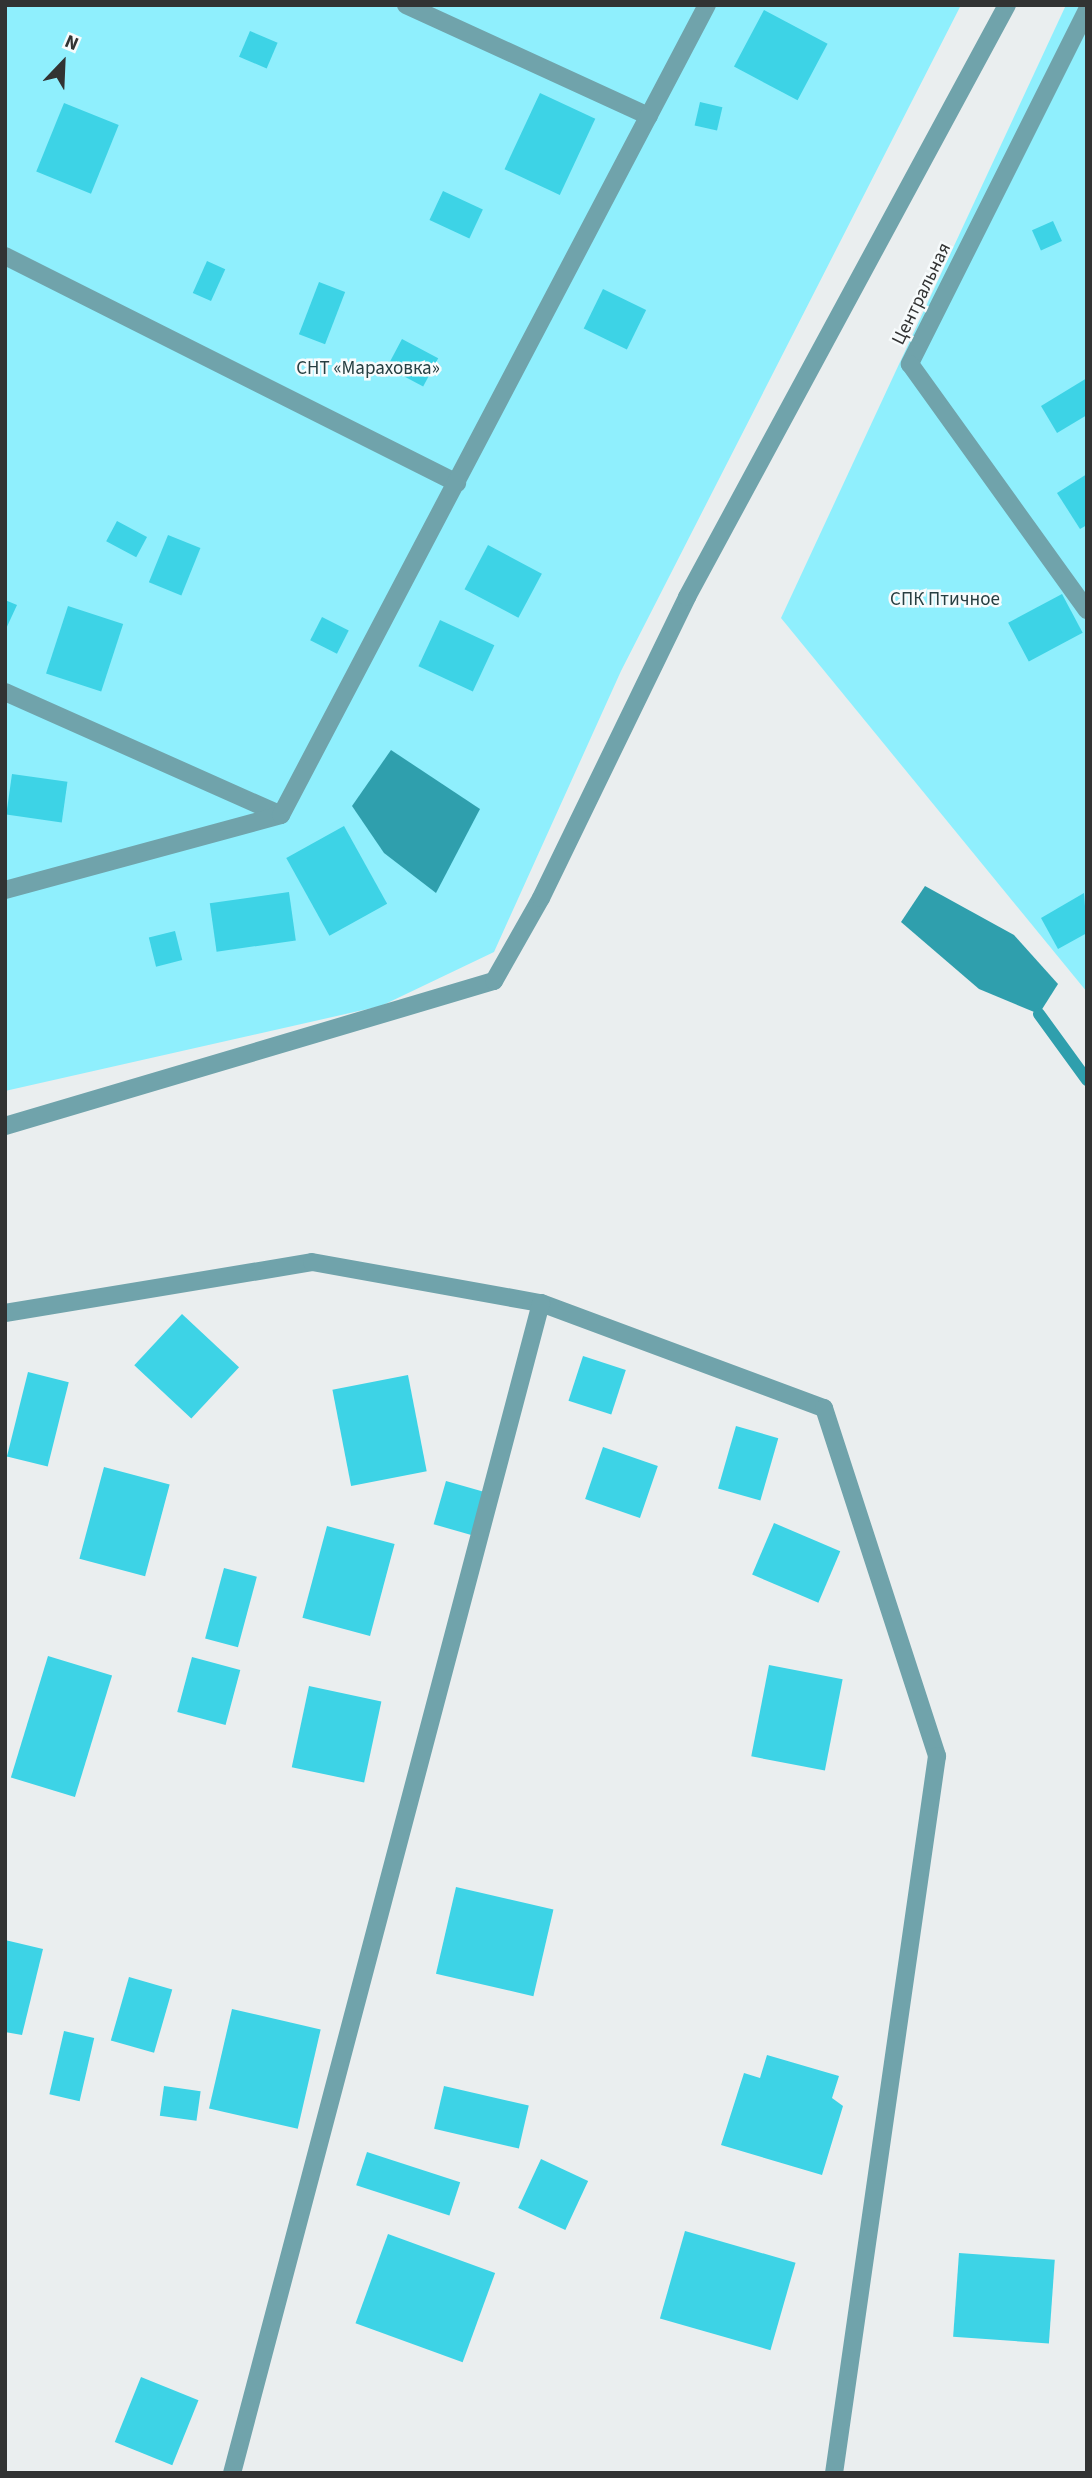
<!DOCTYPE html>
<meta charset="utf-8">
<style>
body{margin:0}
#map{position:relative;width:1092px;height:2478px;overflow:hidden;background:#eaeeef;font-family:"Source Sans 3",sans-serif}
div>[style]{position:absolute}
.green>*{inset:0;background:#8feffd}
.water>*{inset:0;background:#2f9fad}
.stream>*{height:12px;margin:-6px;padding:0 6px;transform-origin:6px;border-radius:6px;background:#2f9fad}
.building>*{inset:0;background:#3dd3e6;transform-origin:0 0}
.service>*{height:18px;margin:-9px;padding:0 9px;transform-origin:9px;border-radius:9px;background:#70a3ab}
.minor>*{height:18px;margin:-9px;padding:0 9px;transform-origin:9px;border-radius:9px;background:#70a3ab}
span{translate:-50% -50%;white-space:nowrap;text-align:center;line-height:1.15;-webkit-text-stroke:5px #f7fbfc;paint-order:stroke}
.street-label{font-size:19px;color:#323333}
.park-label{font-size:19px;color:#273f42}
.frame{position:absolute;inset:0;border:7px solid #323333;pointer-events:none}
.north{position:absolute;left:28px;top:28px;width:70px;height:70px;-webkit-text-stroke:5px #f7fbfc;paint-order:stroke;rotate:23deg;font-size:19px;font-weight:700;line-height:28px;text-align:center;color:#323333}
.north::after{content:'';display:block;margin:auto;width:24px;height:32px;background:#323333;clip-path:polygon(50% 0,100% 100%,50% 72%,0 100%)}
</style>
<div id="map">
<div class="green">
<div style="clip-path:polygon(5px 5px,961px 5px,621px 671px,494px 952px,381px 1006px,5px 1091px)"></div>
<div style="clip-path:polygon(1066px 5px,1087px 5px,1087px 992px,781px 618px)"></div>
</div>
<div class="water">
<div style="clip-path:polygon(391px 750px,480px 809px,436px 893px,384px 853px,352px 806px)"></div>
<div style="clip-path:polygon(925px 886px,1014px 935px,1058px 984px,1039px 1014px,979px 989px,901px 922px)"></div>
</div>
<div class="stream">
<div style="left:1039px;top:1014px;width:82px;rotate:54deg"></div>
</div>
<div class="building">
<div style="left:764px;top:10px;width:72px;height:64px;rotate:28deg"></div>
<div style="left:250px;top:31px;width:30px;height:28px;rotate:23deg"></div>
<div style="left:540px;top:93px;width:61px;height:84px;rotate:25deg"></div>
<div style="left:700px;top:102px;width:23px;height:24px;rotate:13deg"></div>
<div style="left:64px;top:103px;width:59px;height:74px;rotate:22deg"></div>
<div style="left:443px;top:191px;width:44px;height:32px;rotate:25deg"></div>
<div style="left:1053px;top:221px;width:22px;height:23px;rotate:66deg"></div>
<div style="left:207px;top:261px;width:20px;height:35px;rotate:24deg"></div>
<div style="left:319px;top:282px;width:28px;height:56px;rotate:21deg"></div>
<div style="left:603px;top:289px;width:48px;height:44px;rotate:26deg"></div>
<div style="left:402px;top:339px;width:41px;height:32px;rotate:28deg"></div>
<div style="clip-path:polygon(1087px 378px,1087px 415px,1057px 433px,1041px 406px)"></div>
<div style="clip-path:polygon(1087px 474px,1087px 525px,1080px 529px,1057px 493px)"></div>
<div style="left:117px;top:521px;width:34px;height:23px;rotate:28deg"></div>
<div style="left:168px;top:535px;width:35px;height:51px;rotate:22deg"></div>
<div style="left:488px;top:545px;width:61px;height:50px;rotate:28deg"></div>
<div style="left:1062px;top:594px;width:44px;height:61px;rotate:62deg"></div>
<div style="clip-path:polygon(5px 600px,17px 605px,5px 631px)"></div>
<div style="left:68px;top:606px;width:58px;height:71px;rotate:18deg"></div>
<div style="left:322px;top:617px;width:30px;height:26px;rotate:27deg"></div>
<div style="left:440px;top:620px;width:60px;height:51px;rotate:25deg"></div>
<div style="left:12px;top:774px;width:56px;height:41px;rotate:8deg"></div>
<div style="left:344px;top:826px;width:89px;height:66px;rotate:61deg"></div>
<div style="left:289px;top:892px;width:49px;height:80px;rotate:82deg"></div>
<div style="clip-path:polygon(1084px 893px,1087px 933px,1058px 949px,1041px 918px)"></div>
<div style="left:175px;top:931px;width:30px;height:27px;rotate:76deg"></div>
<div style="left:182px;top:1314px;width:78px;height:70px;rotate:43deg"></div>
<div style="left:583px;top:1356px;width:45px;height:47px;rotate:18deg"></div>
<div style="left:28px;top:1372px;width:42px;height:87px;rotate:14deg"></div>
<div style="left:408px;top:1375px;width:98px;height:77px;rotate:79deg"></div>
<div style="left:736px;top:1426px;width:44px;height:65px;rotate:16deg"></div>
<div style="left:603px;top:1447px;width:58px;height:55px;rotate:19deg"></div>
<div style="left:104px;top:1467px;width:68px;height:95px;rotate:15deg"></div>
<div style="left:446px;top:1481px;width:51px;height:45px;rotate:16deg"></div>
<div style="left:774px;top:1523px;width:72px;height:56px;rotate:23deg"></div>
<div style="left:327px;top:1526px;width:70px;height:95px;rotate:15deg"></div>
<div style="left:224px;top:1568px;width:34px;height:73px;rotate:15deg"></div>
<div style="left:48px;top:1656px;width:67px;height:127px;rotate:17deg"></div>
<div style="left:192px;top:1657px;width:50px;height:57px;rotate:15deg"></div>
<div style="left:769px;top:1665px;width:75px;height:93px;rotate:11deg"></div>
<div style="left:309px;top:1686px;width:74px;height:83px;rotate:12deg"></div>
<div style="left:456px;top:1887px;width:100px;height:89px;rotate:13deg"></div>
<div style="clip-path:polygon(5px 1940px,43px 1949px,22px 2035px,5px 2032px)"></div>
<div style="left:129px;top:1977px;width:45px;height:66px;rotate:16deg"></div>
<div style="left:232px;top:2009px;width:91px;height:102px;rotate:13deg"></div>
<div style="left:64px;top:2031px;width:31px;height:65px;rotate:13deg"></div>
<div style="clip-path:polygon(767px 2055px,839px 2076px,832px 2098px,843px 2106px,822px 2175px,721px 2145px,744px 2073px,760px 2078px)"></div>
<div style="left:164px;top:2086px;width:37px;height:30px;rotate:8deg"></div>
<div style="left:444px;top:2086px;width:87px;height:44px;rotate:13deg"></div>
<div style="left:367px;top:2152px;width:98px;height:35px;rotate:18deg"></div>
<div style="left:541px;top:2159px;width:52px;height:54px;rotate:25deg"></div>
<div style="left:685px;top:2231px;width:115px;height:91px;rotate:16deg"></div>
<div style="left:388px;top:2234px;width:114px;height:95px;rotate:20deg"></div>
<div style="left:959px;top:2253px;width:96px;height:84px;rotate:4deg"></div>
<div style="left:141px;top:2377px;width:62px;height:70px;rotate:22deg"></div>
</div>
<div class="service">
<div style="left:406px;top:5px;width:267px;rotate:24.6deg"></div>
<div style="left:1087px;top:10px;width:396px;rotate:116.6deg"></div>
<div style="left:910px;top:364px;width:303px;rotate:54.3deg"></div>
<div style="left:5px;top:256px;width:506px;rotate:26.67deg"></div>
<div style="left:5px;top:692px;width:302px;rotate:24deg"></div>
<div style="left:5px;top:890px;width:286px;rotate:-15.2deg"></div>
<div style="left:281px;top:815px;width:915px;rotate:-62.26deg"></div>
<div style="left:541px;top:1303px;width:302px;rotate:20.4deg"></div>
<div style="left:824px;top:1408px;width:366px;rotate:72deg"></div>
<div style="left:937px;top:1756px;width:724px;rotate:98.17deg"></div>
<div style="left:5px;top:1313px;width:311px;rotate:-9.4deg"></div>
<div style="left:312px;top:1262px;width:233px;rotate:10.2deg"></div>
<div style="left:541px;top:1303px;width:1210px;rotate:104.79deg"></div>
</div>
<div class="minor">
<div style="left:5px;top:1126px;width:510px;rotate:-16.52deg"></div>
<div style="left:494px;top:981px;width:95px;rotate:-60.5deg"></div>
<div style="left:541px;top:898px;width:335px;rotate:-64.1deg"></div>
<div style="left:687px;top:597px;width:673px;rotate:-61.61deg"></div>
</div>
<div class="street-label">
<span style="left:922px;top:294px;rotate:-64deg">Центральная</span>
</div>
<div class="park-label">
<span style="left:368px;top:369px">СНТ «Мараховка»</span>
<span style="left:945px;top:600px">СПК Птичное</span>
</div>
<div class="frame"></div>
<div class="north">N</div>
</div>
